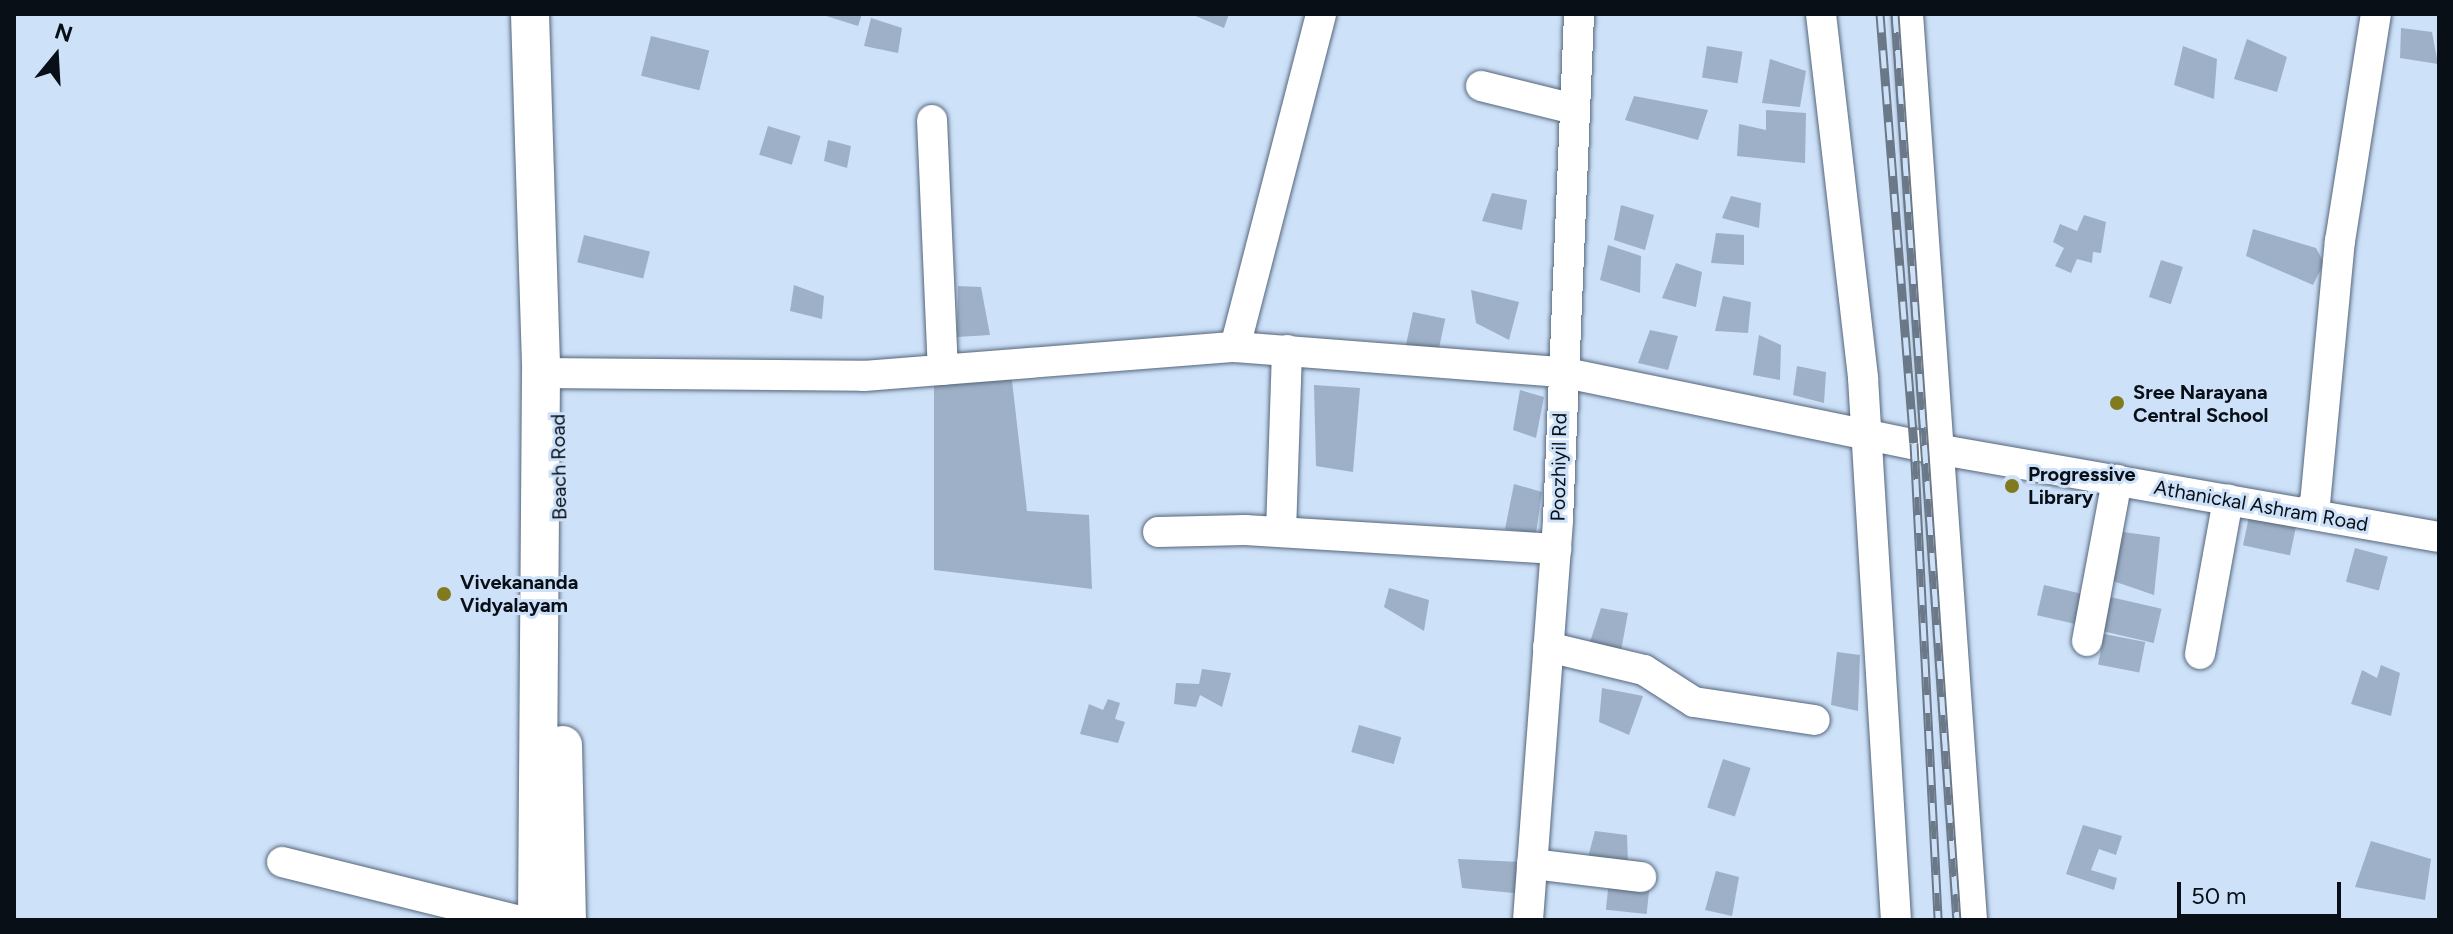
<!DOCTYPE html>
<style>
body{margin:0}
#map{position:relative;width:2453px;height:934px;overflow:hidden;background:#cde1f9;font-family:Figtree,sans-serif}
div>[style]{position:absolute}
.building>*{inset:0;background:#9eb0c7;transform-origin:0 0}
.roads{filter:drop-shadow(0 0 2px #55667b) drop-shadow(0 0 2px #55667b)}
.minor>*{height:30px;margin:-15px;padding:0 15px;transform-origin:15px;border-radius:15px;background:#fff}
.major>*{height:38px;margin:-19px;padding:0 19px;transform-origin:19px;border-radius:19px;background:#fff}
.rail>*{height:9px;margin-top:-4.5px;transform-origin:0;background:repeating-linear-gradient(90deg,#cde1f9 0 18px,#6b7888 0 36px);box-sizing:border-box;border-block:2px solid #6b7888}
.dots>*{width:22px;height:22px;translate:-50% -50%;box-sizing:border-box;border:4px solid #cde1f9;border-radius:50%}
span{translate:-50% -50%;white-space:nowrap;text-align:center;line-height:1.15;-webkit-text-stroke:6px #cde1f9;paint-order:stroke}
.poi-label{font-size:20px;color:#090f17;font-weight:700}
.left{translate:0 -50%;text-align:left}
.street-label{font-size:20px;color:#090f17}
.frame{position:absolute;inset:0;border:16px solid #090f17;pointer-events:none}
.north{position:absolute;left:16px;top:16px;width:80px;height:80px;-webkit-text-stroke:6px #cde1f9;paint-order:stroke;rotate:18deg;font-size:22px;font-weight:700;line-height:32px;text-align:center;color:#090f17}
.north::after{content:'';display:block;margin:auto;width:28px;height:36px;background:#090f17;clip-path:polygon(50% 0,100% 100%,50% 72%,0 100%)}
.scale{position:absolute;left:2177px;top:882px;width:164px;height:36px;box-sizing:border-box;border:4px solid #090f17;border-top:0;padding-left:10px;font-size:24px;line-height:28px;white-space:nowrap;color:#090f17;-webkit-text-stroke:6px #cde1f9;paint-order:stroke}
</style>
<div id="map">
<div class="building">
<div style="clip-path:polygon(820px 14px,862px 14px,858px 26px)"></div>
<div style="clip-path:polygon(1191px 14px,1229px 14px,1224px 28px)"></div>
<div style="clip-path:polygon(871px 18px,902px 28px,898px 53px,864px 46px)"></div>
<div style="clip-path:polygon(2401px 28px,2432px 32px,2438px 64px,2400px 58px)"></div>
<div style="left:651px;top:36px;width:60px;height:41px;rotate:14deg"></div>
<div style="clip-path:polygon(2247px 39px,2287px 57px,2277px 92px,2234px 79px)"></div>
<div style="left:1707px;top:46px;width:36px;height:32px;rotate:9deg"></div>
<div style="clip-path:polygon(2183px 46px,2217px 59px,2214px 99px,2174px 85px)"></div>
<div style="clip-path:polygon(1770px 59px,1806px 71px,1800px 107px,1762px 103px)"></div>
<div style="clip-path:polygon(1634px 96px,1708px 110px,1698px 140px,1625px 120px)"></div>
<div style="clip-path:polygon(1766px 110px,1806px 113px,1805px 163px,1737px 156px,1739px 124px,1766px 130px)"></div>
<div style="left:768px;top:126px;width:34px;height:30px;rotate:17deg"></div>
<div style="clip-path:polygon(828px 140px,851px 146px,847px 168px,824px 161px)"></div>
<div style="clip-path:polygon(1492px 193px,1527px 200px,1522px 230px,1482px 221px)"></div>
<div style="clip-path:polygon(1731px 196px,1761px 203px,1759px 228px,1722px 218px)"></div>
<div style="clip-path:polygon(1621px 205px,1654px 215px,1645px 250px,1614px 240px)"></div>
<div style="clip-path:polygon(2084px 215px,2106px 222px,2101px 253px,2093px 252px,2092px 263px,2077px 259px,2071px 273px,2055px 266px,2064px 248px,2053px 242px,2060px 224px,2077px 231px)"></div>
<div style="clip-path:polygon(2253px 229px,2316px 248px,2324px 263px,2313px 285px,2246px 256px)"></div>
<div style="clip-path:polygon(1716px 233px,1744px 235px,1744px 265px,1711px 263px)"></div>
<div style="left:584px;top:235px;width:68px;height:28px;rotate:14deg"></div>
<div style="clip-path:polygon(1608px 245px,1641px 256px,1640px 293px,1600px 280px)"></div>
<div style="left:2161px;top:260px;width:23px;height:39px;rotate:18deg"></div>
<div style="clip-path:polygon(1676px 263px,1702px 272px,1696px 307px,1662px 298px)"></div>
<div style="clip-path:polygon(794px 285px,824px 296px,822px 319px,790px 311px)"></div>
<div style="clip-path:polygon(958px 286px,981px 287px,990px 335px,957px 337px)"></div>
<div style="clip-path:polygon(1471px 290px,1519px 302px,1509px 340px,1476px 323px)"></div>
<div style="clip-path:polygon(1723px 296px,1751px 302px,1748px 333px,1715px 331px)"></div>
<div style="left:1413px;top:312px;width:33px;height:36px;rotate:12deg"></div>
<div style="clip-path:polygon(1650px 330px,1678px 336px,1668px 370px,1638px 363px)"></div>
<div style="clip-path:polygon(1759px 335px,1781px 345px,1780px 380px,1753px 375px)"></div>
<div style="clip-path:polygon(1797px 366px,1826px 372px,1824px 403px,1793px 395px)"></div>
<div style="clip-path:polygon(1011px 372px,1027px 511px,1089px 515px,1092px 589px,934px 570px,934px 378px)"></div>
<div style="clip-path:polygon(1314px 385px,1360px 388px,1353px 472px,1316px 466px)"></div>
<div style="clip-path:polygon(1520px 390px,1544px 397px,1536px 438px,1513px 430px)"></div>
<div style="clip-path:polygon(1514px 484px,1542px 492px,1536px 533px,1505px 529px)"></div>
<div style="left:2249px;top:517px;width:48px;height:29px;rotate:12deg"></div>
<div style="clip-path:polygon(2123px 532px,2160px 537px,2154px 595px,2113px 581px)"></div>
<div style="left:2355px;top:548px;width:34px;height:35px;rotate:15deg"></div>
<div style="left:2044px;top:585px;width:44px;height:31px;rotate:13deg"></div>
<div style="clip-path:polygon(1389px 588px,1429px 600px,1424px 631px,1384px 607px)"></div>
<div style="left:2106px;top:596px;width:57px;height:35px;rotate:13deg"></div>
<div style="clip-path:polygon(1601px 608px,1628px 613px,1620px 656px,1589px 645px)"></div>
<div style="left:2104px;top:634px;width:42px;height:31px;rotate:11deg"></div>
<div style="clip-path:polygon(1837px 652px,1860px 655px,1858px 711px,1831px 705px)"></div>
<div style="clip-path:polygon(2381px 665px,2400px 673px,2391px 716px,2351px 704px,2362px 670px,2377px 678px)"></div>
<div style="clip-path:polygon(1202px 669px,1231px 673px,1222px 707px,1200px 695px,1196px 707px,1174px 704px,1176px 683px,1199px 684px)"></div>
<div style="clip-path:polygon(1602px 688px,1643px 696px,1629px 735px,1599px 722px)"></div>
<div style="clip-path:polygon(1108px 699px,1120px 703px,1115px 719px,1125px 722px,1118px 743px,1080px 734px,1089px 704px,1103px 710px)"></div>
<div style="left:1359px;top:725px;width:44px;height:28px;rotate:16deg"></div>
<div style="left:1723px;top:759px;width:29px;height:51px;rotate:18deg"></div>
<div style="clip-path:polygon(2083px 825px,2122px 836px,2116px 855px,2099px 849px,2091px 870px,2117px 878px,2114px 890px,2066px 874px)"></div>
<div style="clip-path:polygon(1595px 831px,1627px 835px,1628px 864px,1587px 861px)"></div>
<div style="clip-path:polygon(2371px 841px,2431px 859px,2425px 900px,2355px 887px)"></div>
<div style="clip-path:polygon(1458px 859px,1520px 862px,1524px 894px,1462px 888px)"></div>
<div style="clip-path:polygon(1716px 871px,1739px 877px,1732px 916px,1705px 910px)"></div>
<div style="left:1609px;top:880px;width:41px;height:30px;rotate:6deg"></div>
</div>
<div class="roads">
<div class="minor">
<div style="left:1821px;top:14px;width:366px;rotate:83.4deg"></div>
<div style="left:1863px;top:378px;width:543px;rotate:86.52deg"></div>
<div style="left:1908px;top:14px;width:908px;rotate:85.96deg"></div>
<div style="left:1481px;top:86px;width:96px;rotate:13.9deg"></div>
<div style="left:932px;top:120px;width:250px;rotate:87.5deg"></div>
<div style="left:1235px;top:347px;width:344px;rotate:-75.5deg"></div>
<div style="left:541px;top:373px;width:323px;rotate:0.5deg"></div>
<div style="left:864px;top:376px;width:372px;rotate:-4.5deg"></div>
<div style="left:1235px;top:347px;width:327px;rotate:4.4deg"></div>
<div style="left:1561px;top:372px;width:389px;rotate:11.6deg"></div>
<div style="left:1942px;top:450px;width:505px;rotate:9.93deg"></div>
<div style="left:2304px;top:513px;width:14px;rotate:-39deg"></div>
<div style="left:2315px;top:504px;width:264px;rotate:-84.6deg"></div>
<div style="left:2340px;top:241px;width:230px;rotate:-81deg"></div>
<div style="left:1158px;top:532px;width:87px;rotate:-1.3deg"></div>
<div style="left:1245px;top:530px;width:312px;rotate:3.5deg"></div>
<div style="left:1281px;top:532px;width:182px;rotate:-88.1deg"></div>
<div style="left:2087px;top:641px;width:164px;rotate:-79.4deg"></div>
<div style="left:1548px;top:647px;width:99px;rotate:13.5deg"></div>
<div style="left:1644px;top:670px;width:59px;rotate:32.6deg"></div>
<div style="left:1694px;top:702px;width:122px;rotate:8.5deg"></div>
<div style="left:2200px;top:654px;width:157px;rotate:-79.7deg"></div>
<div style="left:282px;top:862px;width:241px;rotate:13.9deg"></div>
<div style="left:1532px;top:864px;width:110px;rotate:6.8deg"></div>
<div style="left:1528px;top:920px;width:401px;rotate:-85.7deg"></div>
<div style="left:1558px;top:520px;width:506px;rotate:-87.62deg"></div>
</div>
<div class="major">
<div style="left:530px;top:14px;width:359px;rotate:88.2deg"></div>
<div style="left:541px;top:373px;width:547px;rotate:90.42deg"></div>
<div style="left:563px;top:745px;width:175px;rotate:88.7deg"></div>
</div>
</div>
<div class="rail">
<div style="left:1880px;top:14px;width:430px;rotate:85.5deg"></div>
<div style="left:1914px;top:443px;width:478px;rotate:87.1deg"></div>
<div style="left:1895px;top:14px;width:908px;rotate:86.09deg"></div>
</div>
<div class="dots">
<div style="left:2117px;top:403px;background:#827a1f"></div>
<div style="left:2012px;top:486px;background:#827a1f"></div>
<div style="left:444px;top:594px;background:#827a1f"></div>
</div>
<div class="poi-label">
<span class="left" style="left:2133px;top:404px">Sree Narayana<br>Central School</span>
<span class="left" style="left:2028px;top:486px">Progressive<br>Library</span>
<span class="left" style="left:460px;top:594px">Vivekananda<br>Vidyalayam</span>
</div>
<div class="street-label">
<span style="left:559px;top:467px;rotate:-91deg">Beach Road</span>
<span style="left:1559px;top:467px;rotate:-89deg">Poozhiyil Rd</span>
<span style="left:2261px;top:506px;rotate:10deg">Athanickal Ashram Road</span>
</div>
<div class="frame"></div>
<div class="north">N</div>
<div class="scale">50 m</div>
</div>
